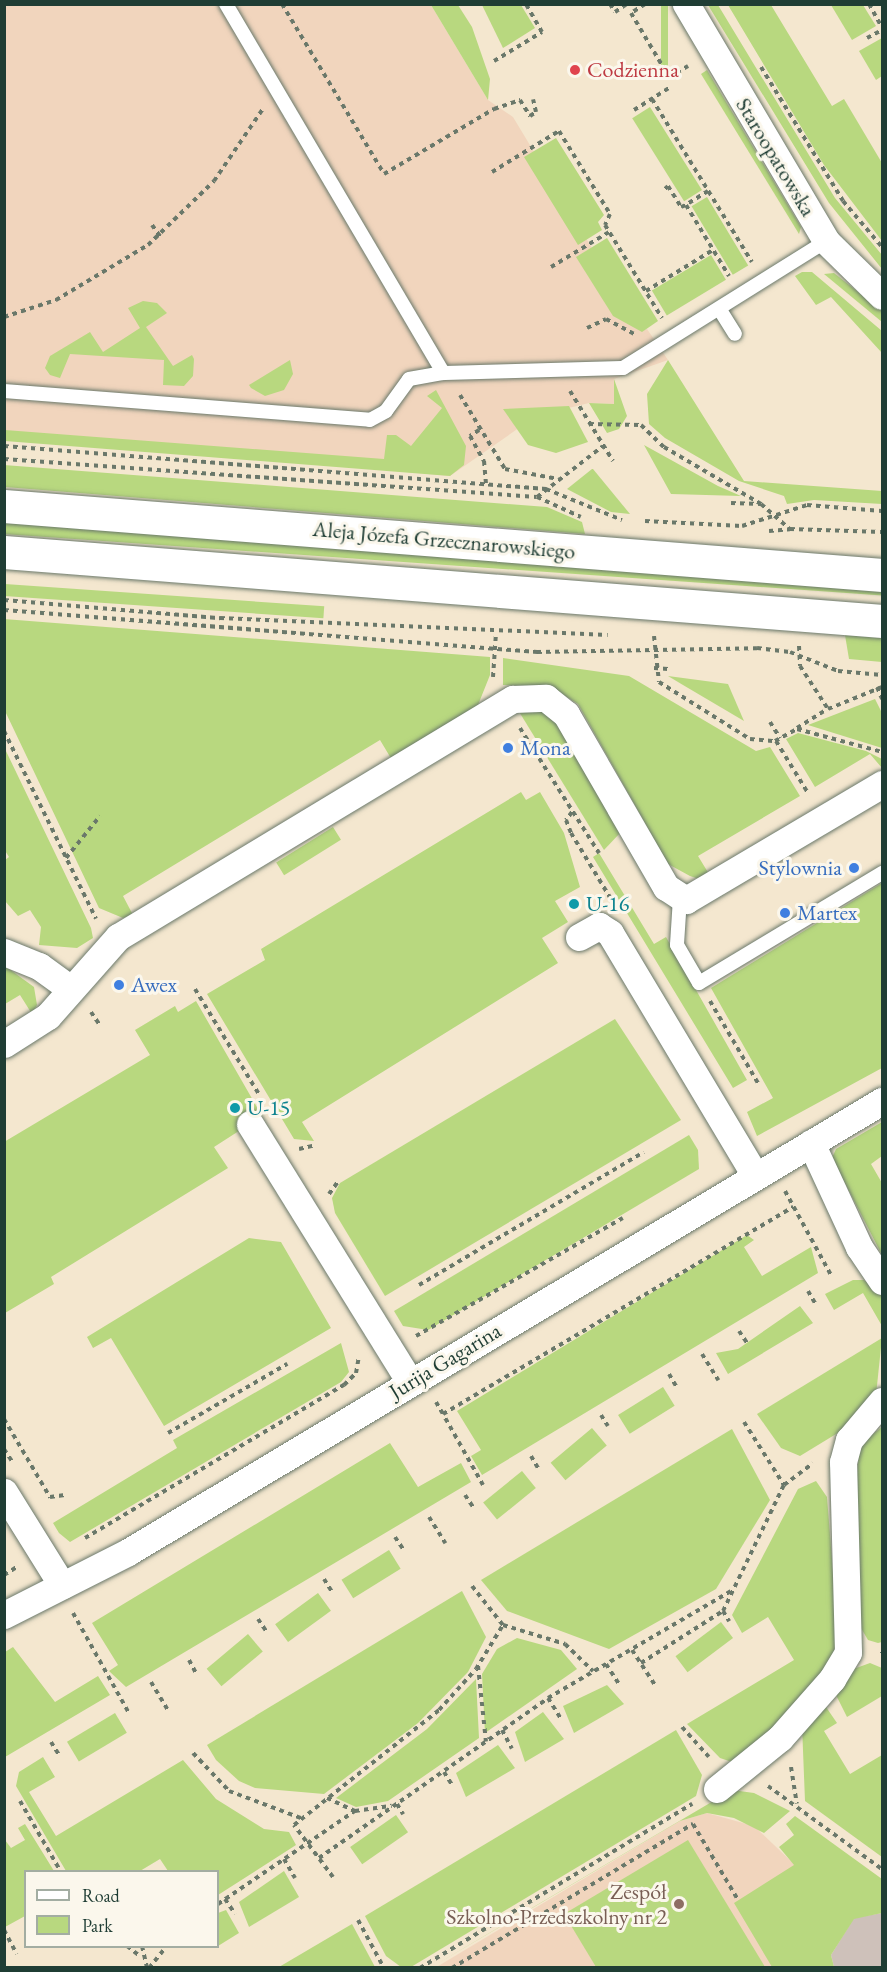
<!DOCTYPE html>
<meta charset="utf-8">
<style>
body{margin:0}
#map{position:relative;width:887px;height:1972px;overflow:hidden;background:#f4e7cf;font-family:"EB Garamond",serif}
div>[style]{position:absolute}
.built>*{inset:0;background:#f1d5bd}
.industrial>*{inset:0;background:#cec1ba}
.green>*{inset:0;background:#b8d87f;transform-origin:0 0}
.path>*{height:4px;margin-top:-2px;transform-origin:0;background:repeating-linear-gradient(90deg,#6a786a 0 4.5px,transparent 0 9px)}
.roads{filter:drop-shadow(0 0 2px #6a786a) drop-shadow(0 0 2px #6a786a)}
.lane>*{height:14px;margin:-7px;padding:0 7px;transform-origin:7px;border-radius:7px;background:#fff}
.street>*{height:27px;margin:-13.5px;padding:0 13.5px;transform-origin:13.5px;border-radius:13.5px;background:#fff}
.primary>*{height:33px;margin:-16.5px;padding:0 16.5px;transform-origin:16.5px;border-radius:16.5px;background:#fff}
.dots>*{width:16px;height:16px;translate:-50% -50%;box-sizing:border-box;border:3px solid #fbf7ec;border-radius:50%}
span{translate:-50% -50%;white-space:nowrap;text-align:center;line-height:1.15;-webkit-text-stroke:6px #fbf7ec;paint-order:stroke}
.health-label{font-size:22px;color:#be3a42}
.left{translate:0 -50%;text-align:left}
.street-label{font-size:22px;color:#1f3d34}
.shop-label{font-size:22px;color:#366cbe}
.right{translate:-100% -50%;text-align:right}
.culture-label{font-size:22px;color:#0d838f}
.education-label{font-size:22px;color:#785e54}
.frame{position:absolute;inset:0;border:6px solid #1f3d34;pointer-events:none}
.legend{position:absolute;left:24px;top:1870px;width:195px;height:78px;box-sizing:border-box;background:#fbf7ec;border:2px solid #a3ada2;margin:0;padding:8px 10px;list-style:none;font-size:18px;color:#1f3d34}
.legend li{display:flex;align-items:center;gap:12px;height:30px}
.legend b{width:30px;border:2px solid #a3ada2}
</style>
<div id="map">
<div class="built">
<div style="clip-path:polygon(4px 5px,431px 5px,488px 100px,513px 117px,642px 331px,647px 329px,668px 360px,614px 379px,614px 404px,589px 403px,536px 416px,450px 476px,5px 435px)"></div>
<div style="clip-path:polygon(707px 1813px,754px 1826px,795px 1865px,834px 1967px,435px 1968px,680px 1821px)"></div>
</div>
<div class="industrial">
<div style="clip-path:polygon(882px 1913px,882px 1967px,834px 1967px,831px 1955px,854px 1918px)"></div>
</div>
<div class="green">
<div style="clip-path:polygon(431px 5px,458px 5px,472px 27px,490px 79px,488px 100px)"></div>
<div style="clip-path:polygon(482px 5px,521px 5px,535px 28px,503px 48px)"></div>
<div style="left:661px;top:5px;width:7px;height:61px"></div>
<div style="clip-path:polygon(708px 5px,718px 5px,835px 198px,882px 255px,882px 269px,829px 203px)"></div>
<div style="clip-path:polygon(728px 5px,771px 5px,832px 106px,844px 99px,882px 163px,882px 241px,824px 165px)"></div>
<div style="clip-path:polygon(831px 5px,863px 5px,876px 26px,852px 40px)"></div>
<div style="clip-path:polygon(882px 38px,882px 76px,876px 80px,859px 51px)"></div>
<div style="clip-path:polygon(707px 70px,801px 227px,799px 234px,701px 74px)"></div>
<div style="left:650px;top:107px;width:98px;height:21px;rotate:58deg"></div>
<div style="clip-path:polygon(556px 138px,604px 215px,598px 222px,602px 230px,578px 245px,524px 157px)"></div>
<div style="left:707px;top:197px;width:80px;height:18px;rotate:59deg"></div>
<div style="clip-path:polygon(607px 238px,658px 321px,642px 332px,613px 316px,576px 257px)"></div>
<div style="left:711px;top:255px;width:29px;height:69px;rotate:59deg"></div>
<div style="clip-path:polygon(802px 272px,812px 272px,882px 331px,882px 353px,831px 297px,816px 305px,795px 276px)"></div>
<div style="clip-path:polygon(834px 273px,882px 311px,882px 322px,824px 274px)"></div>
<div style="clip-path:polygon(143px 301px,157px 303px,167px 313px,146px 327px,173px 366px,192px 355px,194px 359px,193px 376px,184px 386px,163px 385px,164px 360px,70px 354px,60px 378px,50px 375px,45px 368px,50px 356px,90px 332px,103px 352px,140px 328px,128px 308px)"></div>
<div style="clip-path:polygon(290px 360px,293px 374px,284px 390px,265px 396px,251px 388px,249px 385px)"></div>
<div style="clip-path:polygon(668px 360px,744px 481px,882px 491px,882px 504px,814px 500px,787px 504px,784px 496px,739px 481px,665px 438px,649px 424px,647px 394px)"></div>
<div style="clip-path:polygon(614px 379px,627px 416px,619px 429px,607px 433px,589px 403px,614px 404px)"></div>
<div style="clip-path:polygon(436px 390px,466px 446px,464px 465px,450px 476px,5px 441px,5px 430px,384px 459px,387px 435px,396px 435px,411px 446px,442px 408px,427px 396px)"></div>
<div style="clip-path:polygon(569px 406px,588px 442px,556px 453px,528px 445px,503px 409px)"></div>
<div style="clip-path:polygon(644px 445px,718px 486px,741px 496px,671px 494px)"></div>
<div style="clip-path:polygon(4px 465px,547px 507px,582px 522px,585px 534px,5px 487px)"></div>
<div style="clip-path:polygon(592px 469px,593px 469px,630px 514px,611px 512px,567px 489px)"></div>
<div style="left:4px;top:523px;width:881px;height:11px;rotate:4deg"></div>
<div style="left:5px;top:584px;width:320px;height:12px;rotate:4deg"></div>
<div style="clip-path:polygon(4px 619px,490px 657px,490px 675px,478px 705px,392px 760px,380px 740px,123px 896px,133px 915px,123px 918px,99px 908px,5px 711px)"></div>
<div style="clip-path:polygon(845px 635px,882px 638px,882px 662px,849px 659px)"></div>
<div style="clip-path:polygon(503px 658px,629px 676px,756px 751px,770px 747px,800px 796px,698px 856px,709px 874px,699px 879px,690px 876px,668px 864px,578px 704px,551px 687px,503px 685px)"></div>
<div style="clip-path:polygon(668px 676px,728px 684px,744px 721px,683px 685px)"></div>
<div style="clip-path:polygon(875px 699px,882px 713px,882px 748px,808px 725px)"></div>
<div style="clip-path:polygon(529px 707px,553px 714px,621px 832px,604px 850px,518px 710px)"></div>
<div style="clip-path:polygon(798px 733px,866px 751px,882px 759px,882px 768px,870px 754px,815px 787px,786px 739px)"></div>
<div style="clip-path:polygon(5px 749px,91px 928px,93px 938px,77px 948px,39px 945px,41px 927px,30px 910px,18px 916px,5px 901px,5px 860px,9px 857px,4px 849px)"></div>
<div style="clip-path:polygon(521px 792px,526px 800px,540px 792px,564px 833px,580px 887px,555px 901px,568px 922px,542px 938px,558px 963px,302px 1122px,314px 1141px,294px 1139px,207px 994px,265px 960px,261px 949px)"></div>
<div style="left:333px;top:827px;width:15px;height:67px;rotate:58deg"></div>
<div style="clip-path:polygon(599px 853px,654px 944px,666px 937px,747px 1080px,733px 1088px,593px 857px)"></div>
<div style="clip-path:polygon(882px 883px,882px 1068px,757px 1136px,747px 1112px,773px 1098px,711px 988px)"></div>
<div style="clip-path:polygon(5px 966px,34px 987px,37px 1005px,32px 1014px,20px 995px,5px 1004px)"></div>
<div style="clip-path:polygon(196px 1001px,262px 1116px,214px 1147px,228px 1168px,51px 1277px,54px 1284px,5px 1313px,4px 1142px,150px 1055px,135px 1030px,175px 1006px,178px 1012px)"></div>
<div style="clip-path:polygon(615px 1019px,681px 1120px,385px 1296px,335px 1213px,332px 1198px,340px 1183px)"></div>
<div style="clip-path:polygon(882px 1122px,882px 1156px,871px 1164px,882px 1183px,882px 1255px,832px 1158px,836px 1149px)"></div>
<div style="clip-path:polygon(689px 1135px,698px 1150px,699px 1169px,428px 1330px,403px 1326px,394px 1311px)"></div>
<div style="clip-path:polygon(747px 1235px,754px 1240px,744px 1247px,762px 1276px,811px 1247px,818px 1273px,482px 1475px,471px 1456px,481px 1450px,457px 1411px)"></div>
<div style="clip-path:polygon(249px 1238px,281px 1242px,331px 1328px,164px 1426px,111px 1338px,93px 1348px,87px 1337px)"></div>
<div style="clip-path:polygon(853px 1280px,864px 1280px,882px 1294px,882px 1326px,863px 1293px,834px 1310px,825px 1294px)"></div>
<div style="clip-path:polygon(800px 1306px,813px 1323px,728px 1374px,716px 1353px,738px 1349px)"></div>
<div style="clip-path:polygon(882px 1338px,876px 1395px,841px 1431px,800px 1456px,781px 1448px,757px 1414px)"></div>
<div style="clip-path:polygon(341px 1343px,349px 1372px,341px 1382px,70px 1542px,59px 1533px,53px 1523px,177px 1448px,173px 1440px)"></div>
<div style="left:663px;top:1387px;width:22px;height:53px;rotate:58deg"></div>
<div style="clip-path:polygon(882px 1427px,882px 1642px,878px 1643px,868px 1640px,858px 1623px,855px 1495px,860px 1444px)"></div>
<div style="left:592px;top:1428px;width:23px;height:54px;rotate:50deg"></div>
<div style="clip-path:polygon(732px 1429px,770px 1500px,716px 1589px,609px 1649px,507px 1611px,481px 1580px)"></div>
<div style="clip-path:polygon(390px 1443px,418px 1487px,461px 1463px,471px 1482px,126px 1687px,109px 1671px,118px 1665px,92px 1623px)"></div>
<div style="left:522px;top:1471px;width:22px;height:50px;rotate:51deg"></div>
<div style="clip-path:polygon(816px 1481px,827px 1497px,833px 1572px,845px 1618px,825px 1677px,735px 1763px,720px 1758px,687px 1724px,794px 1660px,768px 1617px,742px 1633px,732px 1615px,798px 1489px)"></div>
<div style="left:389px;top:1550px;width:22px;height:56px;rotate:58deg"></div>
<div style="clip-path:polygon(462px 1591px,486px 1637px,468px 1672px,418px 1723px,324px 1794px,255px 1788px,239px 1781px,216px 1760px,207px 1745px)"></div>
<div style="left:318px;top:1593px;width:22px;height:53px;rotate:54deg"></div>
<div style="left:721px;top:1622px;width:20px;height:57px;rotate:53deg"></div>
<div style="left:248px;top:1634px;width:23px;height:54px;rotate:50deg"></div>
<div style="clip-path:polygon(517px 1638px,561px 1650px,577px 1669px,485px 1733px,482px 1674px,497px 1649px)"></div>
<div style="clip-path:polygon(13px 1647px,55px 1702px,98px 1676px,110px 1695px,5px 1757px,5px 1652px)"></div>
<div style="clip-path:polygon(870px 1663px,882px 1668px,882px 1696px,847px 1717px,836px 1695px,848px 1671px)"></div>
<div style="clip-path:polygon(476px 1679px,479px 1738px,388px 1801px,356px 1807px,336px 1798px,427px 1729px)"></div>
<div style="clip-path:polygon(607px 1685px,624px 1704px,574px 1733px,563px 1706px)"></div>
<div style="clip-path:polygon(826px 1707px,837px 1723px,824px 1731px,850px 1774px,882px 1755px,882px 1857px,805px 1801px,802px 1725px)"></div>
<div style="clip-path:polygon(543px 1712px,564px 1739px,525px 1762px,515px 1732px)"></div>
<div style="left:115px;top:1713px;width:23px;height:56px;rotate:59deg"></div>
<div style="clip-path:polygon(676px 1730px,702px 1775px,696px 1796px,411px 1967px,401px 1967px,386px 1956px,365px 1916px)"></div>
<div style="clip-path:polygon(498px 1745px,515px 1768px,466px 1797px,456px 1773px)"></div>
<div style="clip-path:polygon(43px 1757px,55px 1777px,29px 1792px,56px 1836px,183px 1760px,216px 1799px,264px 1829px,289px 1832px,296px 1845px,218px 1895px,218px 1872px,168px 1871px,160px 1859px,140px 1871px,66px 1871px,16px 1786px,19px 1772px)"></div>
<div style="clip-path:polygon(732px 1790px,754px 1793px,790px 1811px,764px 1833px,734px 1818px,707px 1813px,680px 1821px,430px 1968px)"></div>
<div style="left:396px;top:1815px;width:21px;height:56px;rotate:55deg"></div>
<div style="clip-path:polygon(795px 1816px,882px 1879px,882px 1913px,854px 1919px,831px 1955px,834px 1967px,772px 1967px,734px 1903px,794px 1865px,779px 1847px,794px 1835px,786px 1824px)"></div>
<div style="clip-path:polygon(25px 1824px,54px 1871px,26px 1872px,25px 1916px,5px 1927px,5px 1840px,11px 1848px,25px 1840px,18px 1828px)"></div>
<div style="clip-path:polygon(688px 1840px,765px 1967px,596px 1967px,564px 1914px)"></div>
<div style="clip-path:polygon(284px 1871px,299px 1897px,249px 1927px,239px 1902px)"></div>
<div style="clip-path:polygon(226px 1910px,239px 1933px,218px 1946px,218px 1913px)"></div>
<div style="clip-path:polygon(352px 1924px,375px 1967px,279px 1967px)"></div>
</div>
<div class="path">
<div style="left:282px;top:4px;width:198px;rotate:59deg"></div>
<div style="left:384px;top:174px;width:128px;rotate:-30.6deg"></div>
<div style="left:494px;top:109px;width:28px;rotate:-19deg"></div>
<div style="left:520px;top:100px;width:19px;rotate:58deg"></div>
<div style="left:530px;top:116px;width:7px;rotate:-34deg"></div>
<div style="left:536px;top:112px;width:13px;rotate:-103deg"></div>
<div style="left:610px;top:4px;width:9px;rotate:58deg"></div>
<div style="left:615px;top:12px;width:14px;rotate:-34deg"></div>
<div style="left:645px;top:4px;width:17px;rotate:147deg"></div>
<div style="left:631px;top:13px;width:74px;rotate:59.3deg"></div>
<div style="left:669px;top:77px;width:22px;rotate:-30deg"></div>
<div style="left:869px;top:4px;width:26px;rotate:61deg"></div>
<div style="left:867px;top:38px;width:17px;rotate:-28deg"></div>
<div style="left:494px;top:61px;width:56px;rotate:-31.1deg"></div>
<div style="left:542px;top:32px;width:32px;rotate:-120deg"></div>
<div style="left:761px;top:67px;width:157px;rotate:58.5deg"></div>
<div style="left:843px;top:201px;width:60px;rotate:49.7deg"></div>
<div style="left:652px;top:99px;width:191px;rotate:58.5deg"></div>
<div style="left:634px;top:110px;width:41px;rotate:-32.2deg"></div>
<div style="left:492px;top:172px;width:79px;rotate:-31.5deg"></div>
<div style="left:559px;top:131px;width:97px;rotate:58.4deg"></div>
<div style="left:610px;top:214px;width:12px;rotate:114deg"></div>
<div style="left:605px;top:225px;width:109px;rotate:58.5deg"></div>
<div style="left:665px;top:189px;width:4px;rotate:-45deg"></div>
<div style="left:668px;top:186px;width:25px;rotate:58deg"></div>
<div style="left:681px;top:207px;width:5px;rotate:-22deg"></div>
<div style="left:708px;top:191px;width:26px;rotate:148deg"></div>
<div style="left:686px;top:205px;width:83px;rotate:58.8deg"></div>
<div style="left:152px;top:225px;width:14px;rotate:54deg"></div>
<div style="left:551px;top:267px;width:68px;rotate:-31.1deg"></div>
<div style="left:646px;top:291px;width:79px;rotate:-31.5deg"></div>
<div style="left:4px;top:317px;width:55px;rotate:-18.1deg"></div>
<div style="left:56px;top:300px;width:107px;rotate:-30.9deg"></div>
<div style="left:148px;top:245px;width:92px;rotate:-44.1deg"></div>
<div style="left:214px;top:181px;width:86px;rotate:-55.9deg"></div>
<div style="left:587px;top:328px;width:21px;rotate:-25deg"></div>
<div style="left:606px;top:319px;width:32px;rotate:28deg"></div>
<div style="left:570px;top:391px;width:82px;rotate:58.4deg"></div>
<div style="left:460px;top:395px;width:87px;rotate:58.7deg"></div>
<div style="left:505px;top:469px;width:54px;rotate:10.7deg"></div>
<div style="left:589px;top:424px;width:52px;rotate:1.1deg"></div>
<div style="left:641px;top:425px;width:32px;rotate:44deg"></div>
<div style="left:664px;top:447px;width:113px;rotate:30.4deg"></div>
<div style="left:479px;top:430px;width:11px;rotate:146deg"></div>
<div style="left:470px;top:436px;width:29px;rotate:61deg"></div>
<div style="left:484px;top:461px;width:23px;rotate:85deg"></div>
<div style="left:4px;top:446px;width:544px;rotate:4.54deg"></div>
<div style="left:546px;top:489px;width:82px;rotate:22.2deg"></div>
<div style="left:4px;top:459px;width:534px;rotate:4.08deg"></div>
<div style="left:537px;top:497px;width:48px;rotate:24.4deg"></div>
<div style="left:537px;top:497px;width:83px;rotate:-37.7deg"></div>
<div style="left:731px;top:503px;width:30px;rotate:2deg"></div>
<div style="left:761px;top:504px;width:38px;rotate:41deg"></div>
<div style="left:790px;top:529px;width:92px;rotate:1.9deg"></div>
<div style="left:645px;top:521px;width:97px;rotate:3deg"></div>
<div style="left:742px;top:526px;width:68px;rotate:-17.9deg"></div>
<div style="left:807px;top:505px;width:75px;rotate:4.6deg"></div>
<div style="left:769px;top:531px;width:21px;rotate:-5deg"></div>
<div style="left:4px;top:600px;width:217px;rotate:4.8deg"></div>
<div style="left:220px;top:618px;width:388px;rotate:2.5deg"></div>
<div style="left:4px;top:610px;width:535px;rotate:4.51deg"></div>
<div style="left:537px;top:652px;width:220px;rotate:-1deg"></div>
<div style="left:757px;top:648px;width:33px;rotate:7deg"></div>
<div style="left:790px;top:652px;width:52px;rotate:21.6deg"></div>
<div style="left:838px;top:671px;width:44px;rotate:5.2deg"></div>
<div style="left:654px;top:636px;width:46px;rotate:83.8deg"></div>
<div style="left:659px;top:682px;width:107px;rotate:32.1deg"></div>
<div style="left:750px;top:739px;width:25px;rotate:5deg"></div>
<div style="left:775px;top:741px;width:25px;rotate:-29deg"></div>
<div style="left:797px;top:729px;width:88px;rotate:15.1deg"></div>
<div style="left:799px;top:646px;width:20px;rotate:87deg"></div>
<div style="left:800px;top:666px;width:51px;rotate:56.9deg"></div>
<div style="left:828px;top:709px;width:58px;rotate:-22.2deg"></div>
<div style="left:654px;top:668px;width:14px;rotate:4deg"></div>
<div style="left:493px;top:677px;width:44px;rotate:-86.1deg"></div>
<div style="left:877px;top:687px;width:13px;rotate:67deg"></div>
<div style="left:770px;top:722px;width:19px;rotate:58deg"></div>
<div style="left:520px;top:728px;width:148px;rotate:57.7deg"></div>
<div style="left:797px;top:728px;width:36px;rotate:-32deg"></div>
<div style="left:4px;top:731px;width:209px;rotate:63.9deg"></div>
<div style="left:776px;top:741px;width:61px;rotate:58.4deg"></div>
<div style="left:572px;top:812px;width:10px;rotate:127deg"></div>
<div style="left:566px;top:820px;width:14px;rotate:69deg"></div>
<div style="left:571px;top:833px;width:77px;rotate:58.8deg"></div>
<div style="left:66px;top:858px;width:54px;rotate:-51deg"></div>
<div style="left:195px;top:989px;width:125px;rotate:58.7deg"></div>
<div style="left:710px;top:1001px;width:95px;rotate:59.7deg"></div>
<div style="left:91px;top:1012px;width:14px;rotate:56deg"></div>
<div style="left:299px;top:1149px;width:17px;rotate:-13deg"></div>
<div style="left:785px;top:1191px;width:98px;rotate:61.3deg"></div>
<div style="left:329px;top:1194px;width:17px;rotate:-54deg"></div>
<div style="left:419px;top:1285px;width:261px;rotate:-30.6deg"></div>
<div style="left:808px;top:1291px;width:14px;rotate:60deg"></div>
<div style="left:739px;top:1331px;width:14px;rotate:56deg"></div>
<div style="left:416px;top:1336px;width:238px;rotate:-29.7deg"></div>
<div style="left:702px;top:1354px;width:31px;rotate:58deg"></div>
<div style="left:669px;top:1374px;width:14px;rotate:60deg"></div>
<div style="left:436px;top:1402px;width:14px;rotate:60deg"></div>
<div style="left:601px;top:1415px;width:13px;rotate:58deg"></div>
<div style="left:4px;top:1419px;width:91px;rotate:59.5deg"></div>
<div style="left:50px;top:1497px;width:15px;rotate:-8deg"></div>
<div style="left:744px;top:1422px;width:75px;rotate:57.6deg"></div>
<div style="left:168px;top:1433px;width:138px;rotate:-30.1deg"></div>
<div style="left:4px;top:1449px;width:17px;rotate:57deg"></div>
<div style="left:531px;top:1456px;width:14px;rotate:60deg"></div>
<div style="left:483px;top:1485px;width:81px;rotate:-119.4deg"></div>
<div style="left:443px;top:1414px;width:407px;rotate:-30.6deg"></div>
<div style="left:465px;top:1495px;width:14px;rotate:56deg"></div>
<div style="left:429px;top:1517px;width:31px;rotate:58deg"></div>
<div style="left:395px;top:1537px;width:14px;rotate:56deg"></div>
<div style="left:85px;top:1538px;width:301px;rotate:-30.6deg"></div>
<div style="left:344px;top:1385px;width:17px;rotate:-45deg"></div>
<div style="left:356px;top:1373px;width:17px;rotate:-80deg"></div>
<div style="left:4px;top:1575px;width:15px;rotate:-32deg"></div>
<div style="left:324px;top:1579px;width:15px;rotate:58deg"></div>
<div style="left:472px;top:1586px;width:50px;rotate:51.5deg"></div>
<div style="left:503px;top:1625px;width:65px;rotate:17deg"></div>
<div style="left:565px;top:1644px;width:39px;rotate:44deg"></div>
<div style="left:723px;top:1611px;width:12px;rotate:59deg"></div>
<div style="left:73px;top:1613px;width:115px;rotate:60.8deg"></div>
<div style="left:258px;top:1619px;width:14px;rotate:56deg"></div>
<div style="left:632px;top:1650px;width:42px;rotate:56.7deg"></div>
<div style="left:882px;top:1652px;width:1px;rotate:90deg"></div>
<div style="left:189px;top:1660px;width:15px;rotate:62deg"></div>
<div style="left:641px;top:1663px;width:97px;rotate:-32.4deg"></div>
<div style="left:723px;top:1611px;width:140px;rotate:-64.2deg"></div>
<div style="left:784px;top:1485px;width:36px;rotate:-37deg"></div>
<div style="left:606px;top:1664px;width:24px;rotate:57deg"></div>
<div style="left:478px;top:1666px;width:76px;rotate:84deg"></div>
<div style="left:151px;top:1682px;width:33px;rotate:59deg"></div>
<div style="left:548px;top:1698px;width:25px;rotate:58deg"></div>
<div style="left:682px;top:1727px;width:40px;rotate:48deg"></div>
<div style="left:502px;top:1730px;width:21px;rotate:62deg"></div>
<div style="left:51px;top:1742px;width:15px;rotate:58deg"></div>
<div style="left:193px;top:1753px;width:52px;rotate:46.5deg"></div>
<div style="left:229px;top:1791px;width:77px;rotate:20.6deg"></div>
<div style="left:791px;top:1767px;width:37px;rotate:81deg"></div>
<div style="left:444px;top:1772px;width:15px;rotate:58deg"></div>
<div style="left:768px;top:1786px;width:141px;rotate:36.1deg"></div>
<div style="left:327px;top:1798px;width:31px;rotate:25deg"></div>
<div style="left:20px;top:1801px;width:82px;rotate:60deg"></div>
<div style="left:397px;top:1804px;width:12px;rotate:59deg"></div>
<div style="left:319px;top:1858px;width:279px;rotate:-34.9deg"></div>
<div style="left:548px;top:1698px;width:214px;rotate:-30.3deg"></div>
<div style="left:284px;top:1859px;width:22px;rotate:60deg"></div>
<div style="left:333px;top:1877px;width:65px;rotate:-126.9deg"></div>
<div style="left:294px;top:1825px;width:185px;rotate:-38.4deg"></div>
<div style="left:439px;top:1710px;width:55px;rotate:-47.9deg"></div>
<div style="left:476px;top:1669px;width:52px;rotate:-58.5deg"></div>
<div style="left:225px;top:1899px;width:18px;rotate:56deg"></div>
<div style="left:218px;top:1904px;width:166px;rotate:-34.2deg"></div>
<div style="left:355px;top:1811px;width:37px;rotate:-8deg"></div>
<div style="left:358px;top:1920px;width:55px;rotate:61.6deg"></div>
<div style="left:4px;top:1930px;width:27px;rotate:62deg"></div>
<div style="left:127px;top:1946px;width:16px;rotate:38deg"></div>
<div style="left:142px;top:1946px;width:23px;rotate:77deg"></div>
<div style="left:149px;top:1968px;width:28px;rotate:-51deg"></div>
<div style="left:420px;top:1968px;width:318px;rotate:-31.1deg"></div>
<div style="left:452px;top:1968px;width:281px;rotate:-30.9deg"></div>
<div style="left:693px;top:1824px;width:86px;rotate:59.3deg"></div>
</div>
<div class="roads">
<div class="lane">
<div style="left:226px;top:4px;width:428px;rotate:59.5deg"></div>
<div style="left:443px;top:373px;width:180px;rotate:-1.6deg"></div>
<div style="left:623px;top:368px;width:239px;rotate:-32deg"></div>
<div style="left:720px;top:310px;width:28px;rotate:58deg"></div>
<div style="left:4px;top:391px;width:367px;rotate:4.5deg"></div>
<div style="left:370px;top:420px;width:18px;rotate:-29deg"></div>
<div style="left:386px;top:411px;width:39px;rotate:-54deg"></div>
<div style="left:409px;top:379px;width:35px;rotate:-10deg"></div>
<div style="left:680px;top:898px;width:47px;rotate:93.7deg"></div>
<div style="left:677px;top:945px;width:44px;rotate:59.9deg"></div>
<div style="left:699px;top:983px;width:214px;rotate:-31deg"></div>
</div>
<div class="street">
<div style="left:686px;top:4px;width:275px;rotate:59.4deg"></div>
<div style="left:826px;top:241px;width:78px;rotate:44.5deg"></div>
<div style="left:579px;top:937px;width:23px;rotate:-29deg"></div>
<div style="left:599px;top:926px;width:13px;rotate:32deg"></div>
<div style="left:610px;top:933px;width:282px;rotate:59.1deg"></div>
<div style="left:4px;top:952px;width:38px;rotate:22deg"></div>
<div style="left:39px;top:966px;width:39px;rotate:36deg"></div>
<div style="left:4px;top:1044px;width:52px;rotate:-32.5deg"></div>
<div style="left:48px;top:1016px;width:106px;rotate:-48.5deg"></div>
<div style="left:118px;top:937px;width:461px;rotate:-31.1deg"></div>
<div style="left:513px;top:699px;width:33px;rotate:-2deg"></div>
<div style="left:546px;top:698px;width:26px;rotate:39deg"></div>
<div style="left:566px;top:714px;width:200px;rotate:60deg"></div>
<div style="left:666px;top:887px;width:24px;rotate:33deg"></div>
<div style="left:686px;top:900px;width:228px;rotate:-30.6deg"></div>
<div style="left:250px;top:1124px;width:304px;rotate:58.2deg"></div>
<div style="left:811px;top:1143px;width:115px;rotate:65.2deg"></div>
<div style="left:859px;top:1247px;width:41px;rotate:55.9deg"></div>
<div style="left:4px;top:1492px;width:110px;rotate:58.1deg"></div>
<div style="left:4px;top:1615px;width:139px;rotate:-26.9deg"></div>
<div style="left:128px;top:1552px;width:879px;rotate:-30.89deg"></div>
<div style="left:717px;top:1789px;width:81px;rotate:-39deg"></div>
<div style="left:780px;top:1738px;width:79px;rotate:-48.6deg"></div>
<div style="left:832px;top:1679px;width:31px;rotate:-59deg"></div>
<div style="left:848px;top:1652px;width:190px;rotate:-91.5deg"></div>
<div style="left:843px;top:1462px;width:23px;rotate:-75deg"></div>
<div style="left:849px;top:1440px;width:51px;rotate:-49.8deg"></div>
</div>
<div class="primary">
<div style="left:4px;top:506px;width:881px;rotate:4.49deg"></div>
<div style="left:4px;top:552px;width:881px;rotate:4.49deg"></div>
</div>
</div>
<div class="dots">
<div style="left:575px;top:70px;background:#e0444e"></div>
<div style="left:508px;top:748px;background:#3f7fe0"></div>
<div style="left:854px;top:868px;background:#3f7fe0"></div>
<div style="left:574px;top:904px;background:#0f9aa8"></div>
<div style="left:785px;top:913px;background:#3f7fe0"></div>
<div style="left:119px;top:985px;background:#3f7fe0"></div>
<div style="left:235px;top:1108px;background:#0f9aa8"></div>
<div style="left:679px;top:1904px;background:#8d6e63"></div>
</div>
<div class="health-label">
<span class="left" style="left:587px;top:70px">Codzienna</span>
</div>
<div class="street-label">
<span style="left:776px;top:157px;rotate:59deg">Staroopatowska</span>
<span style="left:444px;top:540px;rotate:5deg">Aleja Józefa Grzecznarowskiego</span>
<span style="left:445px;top:1361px;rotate:-31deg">Jurija Gagarina</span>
</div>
<div class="shop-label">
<span class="left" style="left:520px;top:748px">Mona</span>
<span class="right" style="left:842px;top:868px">Stylownia</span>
<span class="left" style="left:797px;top:913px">Martex</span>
<span class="left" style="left:131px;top:985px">Awex</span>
</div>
<div class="culture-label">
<span class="left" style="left:586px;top:904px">U-16</span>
<span class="left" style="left:247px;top:1108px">U-15</span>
</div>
<div class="education-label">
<span class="right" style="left:667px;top:1904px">Zespół<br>Szkolno-Przedszkolny nr 2</span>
</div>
<div class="frame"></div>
<ul class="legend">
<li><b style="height:8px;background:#fff"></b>Road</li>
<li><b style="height:16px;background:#b8d87f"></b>Park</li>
</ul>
</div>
